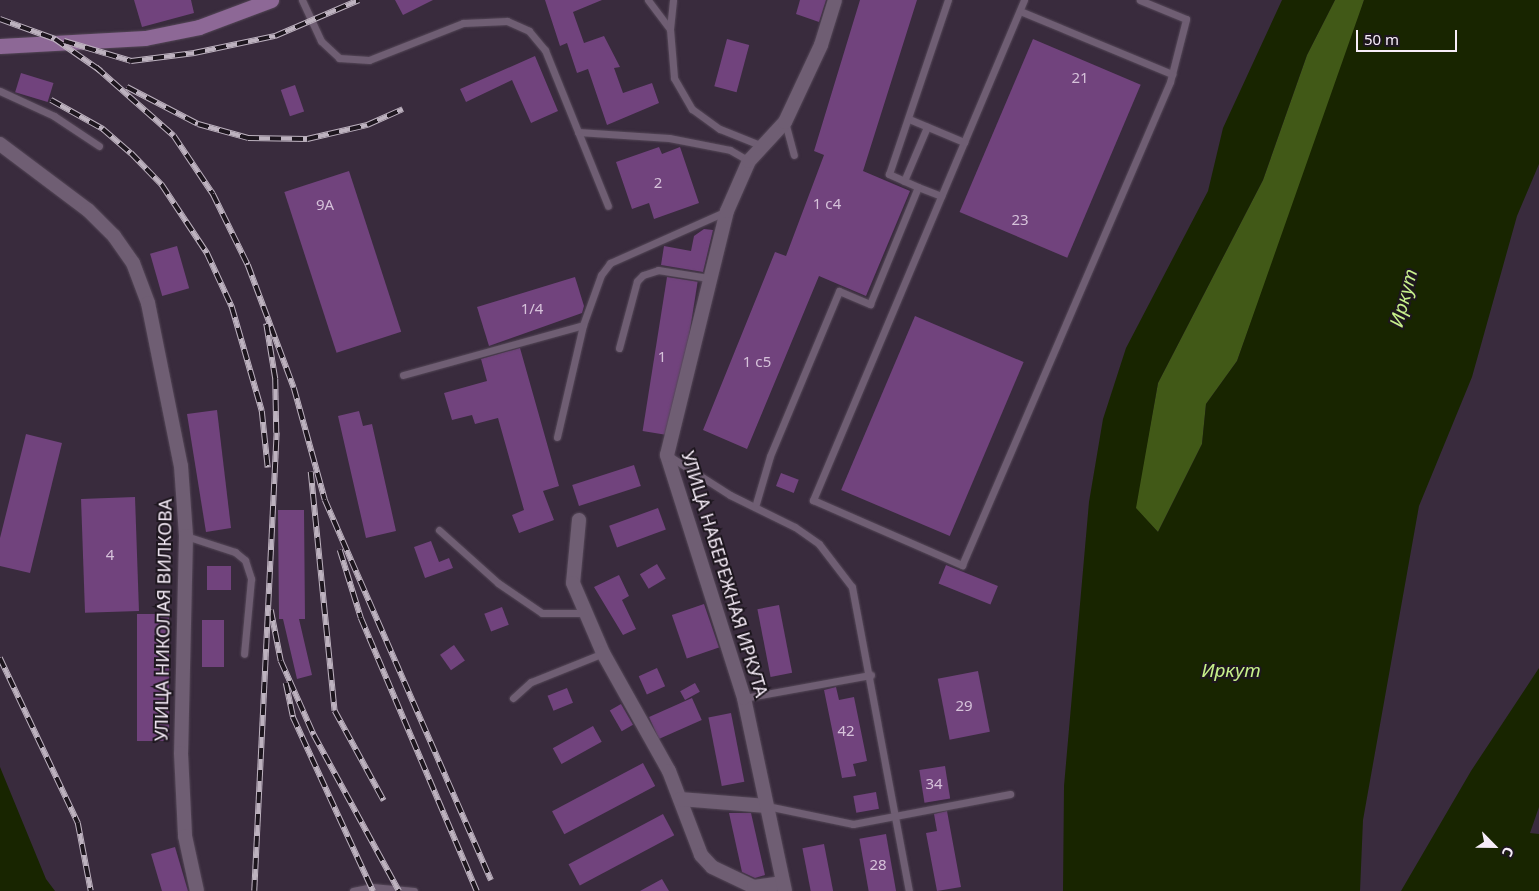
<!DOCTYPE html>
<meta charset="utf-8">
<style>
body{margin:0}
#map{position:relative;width:1539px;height:891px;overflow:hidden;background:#392b3d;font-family:"Noto Sans",sans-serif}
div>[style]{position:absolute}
.green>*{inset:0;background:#415917}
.water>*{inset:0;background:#182500}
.building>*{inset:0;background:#71437d;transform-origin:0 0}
.roads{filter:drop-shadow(0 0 1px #544757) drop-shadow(0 0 1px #544757)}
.lane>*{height:7px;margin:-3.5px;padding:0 3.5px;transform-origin:3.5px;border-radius:3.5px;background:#6f5e73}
.street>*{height:14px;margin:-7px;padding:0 7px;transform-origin:7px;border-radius:7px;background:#6f5e73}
.secondary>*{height:15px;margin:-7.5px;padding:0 7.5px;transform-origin:7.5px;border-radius:7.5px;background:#8d6896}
.rail>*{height:5.5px;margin-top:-2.75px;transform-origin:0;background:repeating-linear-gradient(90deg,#1d161e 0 11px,#bdb2bf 0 22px);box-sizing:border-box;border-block:1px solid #bdb2bf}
span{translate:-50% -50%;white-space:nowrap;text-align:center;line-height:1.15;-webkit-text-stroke:4px #1d161e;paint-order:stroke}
.number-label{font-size:15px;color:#d6c2da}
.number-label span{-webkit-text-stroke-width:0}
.street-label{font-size:18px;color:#f7edf9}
.water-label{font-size:19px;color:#c7f08b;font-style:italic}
.north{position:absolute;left:1469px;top:821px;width:50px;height:50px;-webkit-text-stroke:4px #1d161e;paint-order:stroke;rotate:113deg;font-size:14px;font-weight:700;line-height:20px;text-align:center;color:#f7edf9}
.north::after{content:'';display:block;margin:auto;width:18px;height:22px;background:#f7edf9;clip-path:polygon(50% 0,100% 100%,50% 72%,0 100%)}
.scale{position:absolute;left:1356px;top:30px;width:101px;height:22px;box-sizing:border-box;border:2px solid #f7edf9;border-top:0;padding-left:6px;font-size:15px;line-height:18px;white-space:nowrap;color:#f7edf9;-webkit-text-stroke:4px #1d161e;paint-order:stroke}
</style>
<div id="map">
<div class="green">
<div style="clip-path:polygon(1335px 0,1364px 0,1348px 55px,1237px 361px,1206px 404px,1202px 444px,1158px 532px,1135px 508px,1158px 383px,1263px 180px,1307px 55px)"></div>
</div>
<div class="water">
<div style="clip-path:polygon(1282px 0,1335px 0,1307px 55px,1263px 180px,1158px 383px,1136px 508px,1158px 532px,1202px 444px,1206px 404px,1237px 361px,1364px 0,1539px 0,1539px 164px,1517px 216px,1472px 377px,1419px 506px,1363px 820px,1360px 891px,1063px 891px,1064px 786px,1089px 502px,1103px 419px,1126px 348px,1208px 191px,1223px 128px)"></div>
<div style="clip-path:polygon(1539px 668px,1539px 807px,1530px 833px,1539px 834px,1539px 891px,1401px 891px,1471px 771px)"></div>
<div style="clip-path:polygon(0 767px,46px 879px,55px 891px,0 891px)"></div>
</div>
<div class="building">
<div style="clip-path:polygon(134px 0,191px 0,194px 13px,142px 27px)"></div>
<div style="clip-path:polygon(395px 0,433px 0,403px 15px)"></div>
<div style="clip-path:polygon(545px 0,602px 0,573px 12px,584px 43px,604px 36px,620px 67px,614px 68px,623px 93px,652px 83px,659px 103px,607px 125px,588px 69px,577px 73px,567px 43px,560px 46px)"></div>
<div style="clip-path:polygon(800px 0,826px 0,819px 22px,796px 14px)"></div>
<div style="clip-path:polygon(860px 0,917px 0,863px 171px,910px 191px,866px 296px,819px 276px,747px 449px,703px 430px,775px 252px,786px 256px,824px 155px,814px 151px)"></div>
<div style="left:727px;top:39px;width:23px;height:49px;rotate:15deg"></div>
<div style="left:1033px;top:39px;width:117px;height:188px;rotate:23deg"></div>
<div style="clip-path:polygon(535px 56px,558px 111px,531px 123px,512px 80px,466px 102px,460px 89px)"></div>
<div style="left:21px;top:73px;width:34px;height:20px;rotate:17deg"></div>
<div style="left:295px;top:85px;width:28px;height:15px;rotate:71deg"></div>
<div style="clip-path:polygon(659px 147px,662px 154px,680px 147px,699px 203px,654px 219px,649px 203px,632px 209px,616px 162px)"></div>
<div style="left:349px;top:171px;width:169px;height:68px;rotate:72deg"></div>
<div style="clip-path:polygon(704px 229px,713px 230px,703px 272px,661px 265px,664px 246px,691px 251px,694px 236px)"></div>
<div style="left:177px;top:246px;width:44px;height:28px;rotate:74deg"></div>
<div style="clip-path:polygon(575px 277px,584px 306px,582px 313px,489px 346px,477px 307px)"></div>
<div style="left:667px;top:277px;width:31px;height:156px;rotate:9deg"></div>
<div style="left:915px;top:316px;width:118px;height:189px;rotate:23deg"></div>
<div style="clip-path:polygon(520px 348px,559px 486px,543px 491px,554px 520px,519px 533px,512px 515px,524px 510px,498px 418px,475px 424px,472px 415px,452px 420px,444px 393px,487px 381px,481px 359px)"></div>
<div style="clip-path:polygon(217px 410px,231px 528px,206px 532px,187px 414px)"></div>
<div style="clip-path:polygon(359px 411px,363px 426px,372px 424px,396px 531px,366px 538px,338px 416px)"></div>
<div style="clip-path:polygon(26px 434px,62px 443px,30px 573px,0 566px,0 538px)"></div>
<div style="left:634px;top:465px;width:22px;height:65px;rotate:72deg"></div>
<div style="left:781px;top:473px;width:19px;height:14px;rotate:21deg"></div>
<div style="left:135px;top:497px;width:114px;height:54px;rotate:88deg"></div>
<div style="left:658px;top:508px;width:23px;height:52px;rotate:70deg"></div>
<div style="clip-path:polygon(278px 510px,304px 510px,305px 619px,299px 619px,312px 675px,297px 679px,283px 619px,279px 619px)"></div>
<div style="clip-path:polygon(431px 541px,439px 562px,449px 558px,453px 568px,425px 578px,414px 547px)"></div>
<div style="left:657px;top:564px;width:17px;height:20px;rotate:59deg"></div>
<div style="left:946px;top:565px;width:56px;height:20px;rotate:22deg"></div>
<div style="left:207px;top:566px;width:24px;height:24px"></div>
<div style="clip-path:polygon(619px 575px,629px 596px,622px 600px,636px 629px,623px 635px,594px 587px)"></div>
<div style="left:704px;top:604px;width:46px;height:34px;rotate:71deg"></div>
<div style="left:779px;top:605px;width:69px;height:22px;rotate:79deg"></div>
<div style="left:502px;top:607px;width:19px;height:19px;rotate:69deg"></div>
<div style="left:137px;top:614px;width:32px;height:127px"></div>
<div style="left:202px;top:620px;width:22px;height:47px"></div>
<div style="left:454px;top:645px;width:19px;height:17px;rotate:55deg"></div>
<div style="left:657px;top:668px;width:20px;height:20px;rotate:66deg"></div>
<div style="left:978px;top:671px;width:62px;height:41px;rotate:79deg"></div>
<div style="left:695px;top:683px;width:10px;height:17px;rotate:61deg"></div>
<div style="clip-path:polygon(836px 687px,839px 700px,854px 697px,867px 761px,853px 764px,856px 776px,842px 778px,824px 690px)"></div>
<div style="left:567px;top:688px;width:16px;height:21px;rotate:68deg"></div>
<div style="left:692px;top:698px;width:24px;height:47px;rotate:66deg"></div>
<div style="left:621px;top:704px;width:24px;height:13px;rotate:60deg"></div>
<div style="left:731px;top:713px;width:70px;height:23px;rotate:79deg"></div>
<div style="left:593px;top:726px;width:18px;height:46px;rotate:61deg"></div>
<div style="left:643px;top:763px;width:26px;height:103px;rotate:62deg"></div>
<div style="left:945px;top:766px;width:33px;height:26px;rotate:81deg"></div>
<div style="left:876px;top:792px;width:17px;height:23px;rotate:80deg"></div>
<div style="clip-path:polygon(947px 811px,961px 887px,937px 891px,926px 833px,937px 831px,934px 814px)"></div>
<div style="clip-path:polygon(729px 813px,751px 813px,765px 875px,755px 878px,742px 872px)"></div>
<div style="left:663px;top:814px;width:24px;height:107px;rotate:62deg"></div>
<div style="left:886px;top:834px;width:58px;height:27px;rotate:80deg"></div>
<div style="left:824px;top:844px;width:48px;height:22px;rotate:79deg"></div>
<div style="clip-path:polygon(175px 847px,188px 891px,162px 891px,151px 854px)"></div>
<div style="clip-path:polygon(662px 879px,669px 891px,640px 891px)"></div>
</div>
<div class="roads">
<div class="lane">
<div style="left:302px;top:0;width:45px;rotate:65.1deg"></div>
<div style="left:321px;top:41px;width:25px;rotate:43deg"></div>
<div style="left:339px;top:58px;width:30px;rotate:4deg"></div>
<div style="left:369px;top:60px;width:101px;rotate:-21.5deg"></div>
<div style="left:463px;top:23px;width:44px;rotate:-2.6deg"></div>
<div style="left:507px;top:21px;width:24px;rotate:24deg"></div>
<div style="left:529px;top:31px;width:25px;rotate:50deg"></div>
<div style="left:545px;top:50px;width:168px;rotate:68deg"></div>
<div style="left:648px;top:0;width:36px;rotate:53deg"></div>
<div style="left:670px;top:29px;width:49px;rotate:85.3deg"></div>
<div style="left:674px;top:78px;width:36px;rotate:60deg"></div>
<div style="left:692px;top:109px;width:34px;rotate:36deg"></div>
<div style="left:720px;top:129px;width:45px;rotate:22deg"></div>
<div style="left:1024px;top:0;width:543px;rotate:112.88deg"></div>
<div style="left:813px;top:500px;width:163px;rotate:23.6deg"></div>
<div style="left:962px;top:565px;width:526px;rotate:-66.7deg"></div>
<div style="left:1170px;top:82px;width:65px;rotate:-75.7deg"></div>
<div style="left:1186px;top:19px;width:50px;rotate:-157.6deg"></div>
<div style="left:1020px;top:11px;width:165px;rotate:22.5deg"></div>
<div style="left:670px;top:29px;width:29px;rotate:-84deg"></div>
<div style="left:0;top:91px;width:60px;rotate:24.8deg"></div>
<div style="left:54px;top:116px;width:54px;rotate:33.7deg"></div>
<div style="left:909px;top:119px;width:60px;rotate:22.7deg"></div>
<div style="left:785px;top:122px;width:34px;rotate:75deg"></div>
<div style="left:578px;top:132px;width:91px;rotate:3.8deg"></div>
<div style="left:669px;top:138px;width:62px;rotate:11.1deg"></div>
<div style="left:730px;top:150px;width:22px;rotate:30deg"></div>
<div style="left:904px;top:181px;width:59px;rotate:-66.9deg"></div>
<div style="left:918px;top:187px;width:25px;rotate:21deg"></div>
<div style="left:619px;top:348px;width:69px;rotate:-75deg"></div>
<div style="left:637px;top:281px;width:8px;rotate:-45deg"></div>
<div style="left:643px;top:275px;width:16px;rotate:-18deg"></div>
<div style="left:658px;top:270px;width:51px;rotate:9.1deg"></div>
<div style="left:403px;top:375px;width:187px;rotate:-15.5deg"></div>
<div style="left:583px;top:325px;width:53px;rotate:-70.2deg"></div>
<div style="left:601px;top:275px;width:15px;rotate:-53deg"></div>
<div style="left:610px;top:263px;width:128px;rotate:-24deg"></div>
<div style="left:557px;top:437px;width:115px;rotate:-76.9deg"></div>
<div style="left:669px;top:456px;width:72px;rotate:32.6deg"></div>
<div style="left:730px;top:495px;width:72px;rotate:26.2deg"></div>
<div style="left:795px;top:527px;width:29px;rotate:35deg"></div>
<div style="left:819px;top:544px;width:54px;rotate:52.5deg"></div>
<div style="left:852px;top:587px;width:309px;rotate:79.4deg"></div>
<div style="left:755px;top:507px;width:53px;rotate:-73.6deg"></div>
<div style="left:770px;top:456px;width:179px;rotate:-67.3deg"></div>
<div style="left:839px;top:291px;width:34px;rotate:23deg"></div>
<div style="left:870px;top:304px;width:126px;rotate:-67.7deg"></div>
<div style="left:918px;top:187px;width:32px;rotate:-156deg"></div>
<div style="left:889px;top:174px;width:184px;rotate:-71.3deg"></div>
<div style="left:439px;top:530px;width:79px;rotate:41.9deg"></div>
<div style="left:498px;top:583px;width:53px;rotate:34.3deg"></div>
<div style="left:542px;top:613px;width:45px"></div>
<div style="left:186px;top:536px;width:52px;rotate:18.1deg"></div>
<div style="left:235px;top:552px;width:13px;rotate:39deg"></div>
<div style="left:245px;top:560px;width:20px;rotate:72deg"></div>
<div style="left:251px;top:579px;width:75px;rotate:95.3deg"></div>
<div style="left:513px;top:698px;width:24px;rotate:-42deg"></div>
<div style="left:531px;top:682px;width:78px;rotate:-21.9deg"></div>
<div style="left:744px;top:698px;width:129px;rotate:-10.3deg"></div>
<div style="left:767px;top:806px;width:88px;rotate:11.8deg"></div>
<div style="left:853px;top:824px;width:160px;rotate:-10.8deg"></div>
<div style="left:353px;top:891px;width:19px;rotate:-12deg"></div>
<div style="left:372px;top:887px;width:42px;rotate:5.4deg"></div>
</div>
<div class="street">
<div style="left:0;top:144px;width:110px;rotate:36.9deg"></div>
<div style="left:88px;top:210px;width:37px;rotate:45deg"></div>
<div style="left:114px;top:236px;width:33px;rotate:55deg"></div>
<div style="left:133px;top:263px;width:43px;rotate:69.4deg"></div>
<div style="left:148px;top:303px;width:166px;rotate:78.6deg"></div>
<div style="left:181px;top:466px;width:70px;rotate:85.9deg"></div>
<div style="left:186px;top:536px;width:217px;rotate:91.3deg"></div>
<div style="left:181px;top:753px;width:83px;rotate:87.2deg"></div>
<div style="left:185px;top:836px;width:56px;rotate:77.7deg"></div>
<div style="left:579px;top:520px;width:63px;rotate:95.4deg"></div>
<div style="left:573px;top:583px;width:76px;rotate:66.8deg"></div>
<div style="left:603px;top:653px;width:135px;rotate:60.8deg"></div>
<div style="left:669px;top:771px;width:90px;rotate:69.1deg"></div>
<div style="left:701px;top:855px;width:16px;rotate:47deg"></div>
<div style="left:712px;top:867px;width:47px;rotate:25.5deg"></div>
<div style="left:754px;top:887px;width:29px;rotate:-8deg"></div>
<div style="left:680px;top:799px;width:87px;rotate:4.6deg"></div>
<div style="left:785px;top:891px;width:197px;rotate:-102deg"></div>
<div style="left:744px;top:698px;width:255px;rotate:-107.6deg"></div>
<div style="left:667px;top:455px;width:251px;rotate:-76.2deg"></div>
<div style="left:727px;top:211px;width:55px;rotate:-66.3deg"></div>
<div style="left:749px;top:161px;width:53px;rotate:-47.3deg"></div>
<div style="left:785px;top:122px;width:85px;rotate:-64.9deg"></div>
<div style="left:821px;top:45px;width:47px;rotate:-72.7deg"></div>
</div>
<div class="secondary">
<div style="left:0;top:46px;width:145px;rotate:-3.2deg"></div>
<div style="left:145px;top:38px;width:55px;rotate:-11.5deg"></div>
<div style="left:199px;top:27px;width:77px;rotate:-20.6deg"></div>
</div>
</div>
<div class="rail">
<div style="left:0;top:19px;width:59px;rotate:20deg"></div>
<div style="left:55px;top:39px;width:56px;rotate:34.8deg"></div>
<div style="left:64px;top:41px;width:70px;rotate:16.6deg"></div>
<div style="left:131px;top:61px;width:64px;rotate:-7.2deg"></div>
<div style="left:194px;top:53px;width:83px;rotate:-11.9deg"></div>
<div style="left:275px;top:36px;width:91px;rotate:-23.2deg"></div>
<div style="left:96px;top:67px;width:104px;rotate:41.5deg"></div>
<div style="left:174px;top:136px;width:70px;rotate:56.1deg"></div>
<div style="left:213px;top:194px;width:79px;rotate:63.8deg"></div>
<div style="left:248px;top:265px;width:131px;rotate:69.5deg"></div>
<div style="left:294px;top:388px;width:116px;rotate:74.5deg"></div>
<div style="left:325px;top:500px;width:415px;rotate:66.4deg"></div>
<div style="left:127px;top:87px;width:80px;rotate:27.5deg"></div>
<div style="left:198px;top:124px;width:52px;rotate:15.6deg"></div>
<div style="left:248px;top:138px;width:59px;rotate:1deg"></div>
<div style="left:307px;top:139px;width:62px;rotate:-13.1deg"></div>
<div style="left:367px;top:125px;width:39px;rotate:-24deg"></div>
<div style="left:51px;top:100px;width:60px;rotate:29.1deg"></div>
<div style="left:103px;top:129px;width:37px;rotate:41deg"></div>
<div style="left:131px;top:153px;width:45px;rotate:45.9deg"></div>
<div style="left:162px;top:185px;width:82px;rotate:56.5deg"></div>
<div style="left:207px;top:253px;width:60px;rotate:65.2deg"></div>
<div style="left:232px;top:307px;width:108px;rotate:73.9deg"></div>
<div style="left:262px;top:411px;width:57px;rotate:84deg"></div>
<div style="left:311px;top:472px;width:240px;rotate:84.3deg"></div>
<div style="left:335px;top:711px;width:102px;rotate:61.4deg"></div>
<div style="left:340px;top:550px;width:71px;rotate:72.8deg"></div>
<div style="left:361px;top:618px;width:297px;rotate:67deg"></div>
<div style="left:271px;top:610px;width:52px;rotate:78.9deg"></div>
<div style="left:281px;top:661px;width:81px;rotate:66deg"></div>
<div style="left:314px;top:735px;width:178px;rotate:61.4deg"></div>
<div style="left:0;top:658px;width:183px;rotate:64.7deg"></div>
<div style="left:78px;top:823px;width:69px;rotate:79.2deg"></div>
<div style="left:286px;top:683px;width:35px;rotate:78deg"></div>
<div style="left:293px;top:717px;width:192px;rotate:65.3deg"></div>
<div style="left:254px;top:891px;width:459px;rotate:-87.2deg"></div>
<div style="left:276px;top:433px;width:54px;rotate:-91.1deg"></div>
<div style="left:275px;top:379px;width:56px;rotate:-99.3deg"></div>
</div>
<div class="number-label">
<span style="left:1080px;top:78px">21</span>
<span style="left:658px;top:183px">2</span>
<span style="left:827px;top:204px">1 с4</span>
<span style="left:325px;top:205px">9А</span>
<span style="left:1020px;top:220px">23</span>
<span style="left:532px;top:309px">1/4</span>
<span style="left:662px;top:357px">1</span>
<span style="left:757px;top:362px">1 с5</span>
<span style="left:110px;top:555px">4</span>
<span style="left:964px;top:706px">29</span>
<span style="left:846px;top:731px">42</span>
<span style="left:934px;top:784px">34</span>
<span style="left:878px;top:865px">28</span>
</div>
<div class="street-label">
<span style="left:725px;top:574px;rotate:73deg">УЛИЦА НАБЕРЕЖНАЯ ИРКУТА</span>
<span style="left:163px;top:620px;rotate:-89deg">УЛИЦА НИКОЛАЯ ВИЛКОВА</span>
</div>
<div class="water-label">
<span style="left:1404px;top:298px;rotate:-75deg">Иркут</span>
<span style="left:1231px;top:671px">Иркут</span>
</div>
<div class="north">С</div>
<div class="scale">50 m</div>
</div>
